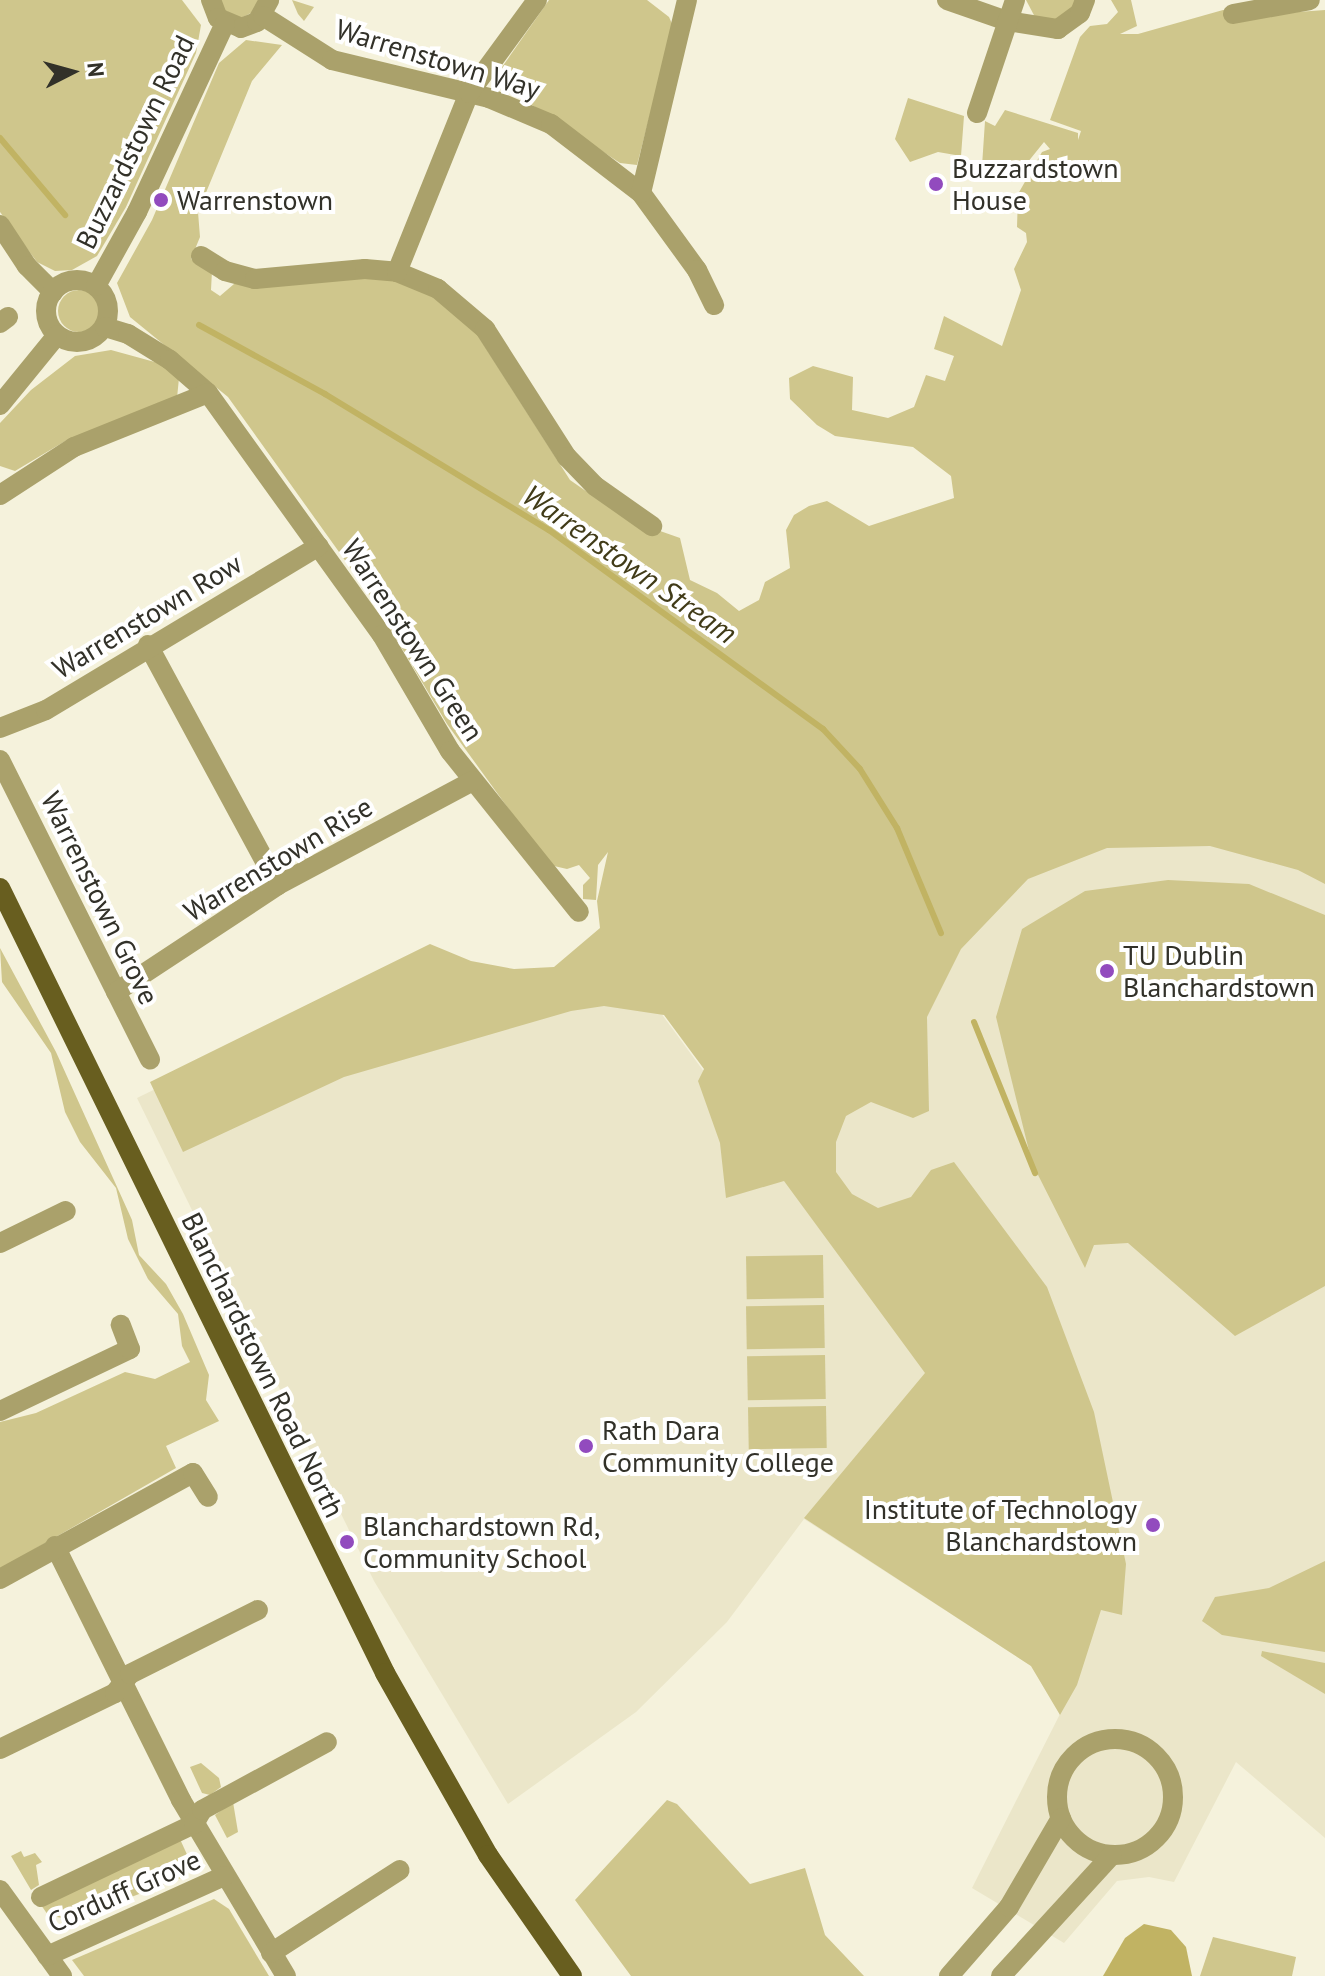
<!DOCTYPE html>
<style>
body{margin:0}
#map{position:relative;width:1325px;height:1976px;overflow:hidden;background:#f5f2dc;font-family:"PT Sans",sans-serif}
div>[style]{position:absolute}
.built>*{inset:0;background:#ebe6c9}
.green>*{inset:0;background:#cfc68c;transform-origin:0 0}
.round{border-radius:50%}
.water>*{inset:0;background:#c1b363}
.stream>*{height:6px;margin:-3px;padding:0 3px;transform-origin:3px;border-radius:3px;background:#c1b363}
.minor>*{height:20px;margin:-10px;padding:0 10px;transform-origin:10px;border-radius:10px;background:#aaa16b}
.minor>.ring{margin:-10px;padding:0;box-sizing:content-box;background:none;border:20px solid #aaa16b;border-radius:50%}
.major>*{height:20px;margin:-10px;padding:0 10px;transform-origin:10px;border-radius:10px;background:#685e1f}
.dots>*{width:22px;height:22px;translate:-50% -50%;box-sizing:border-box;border:4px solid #fff;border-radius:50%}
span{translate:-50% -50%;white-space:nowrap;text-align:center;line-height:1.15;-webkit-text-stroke:8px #fff;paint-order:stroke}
.street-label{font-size:28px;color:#323129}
.poi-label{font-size:28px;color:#323129}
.left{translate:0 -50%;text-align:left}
.right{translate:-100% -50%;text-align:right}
.water-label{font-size:30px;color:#413b18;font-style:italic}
.north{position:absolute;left:32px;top:32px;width:80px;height:80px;-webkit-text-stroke:6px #fff;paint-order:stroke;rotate:84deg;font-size:22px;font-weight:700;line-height:32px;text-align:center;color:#323129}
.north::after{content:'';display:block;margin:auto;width:28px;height:36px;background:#323129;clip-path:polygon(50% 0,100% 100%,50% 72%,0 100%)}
</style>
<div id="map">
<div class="built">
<div style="clip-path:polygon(1325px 18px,1325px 1838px,1236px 1762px,1174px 1882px,1149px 1877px,1117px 1881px,1064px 1943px,972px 1888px,1060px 1714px,1031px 1666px,804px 1519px,727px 1622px,636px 1712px,508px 1804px,374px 1581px,137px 1098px,417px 961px,655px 1005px,760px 1148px)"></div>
</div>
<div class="green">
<div style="clip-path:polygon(0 0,182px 0,201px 25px,196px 53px,126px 207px,97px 256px,72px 270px,55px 271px,37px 262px,0 212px)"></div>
<div style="clip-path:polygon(220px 0,259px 0,253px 12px,241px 18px,224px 10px)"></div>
<div style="clip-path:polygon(292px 0,314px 7px,304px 21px,298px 14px)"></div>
<div style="clip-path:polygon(549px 0,647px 0,669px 17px,673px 26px,637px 165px,620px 163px,500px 84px,500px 70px)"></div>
<div style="clip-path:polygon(1026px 0,1079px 0,1065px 21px,1036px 19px)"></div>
<div style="clip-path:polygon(1111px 0,1131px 0,1137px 26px,1120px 34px,1138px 34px,1223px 10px,1257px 15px,1325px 10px,1325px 884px,1298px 870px,1210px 846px,1107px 848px,1028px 879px,961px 949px,927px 1017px,929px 1111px,913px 1118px,871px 1102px,846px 1116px,836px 1142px,836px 1172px,852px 1194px,878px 1208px,911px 1197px,931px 1170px,954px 1162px,1047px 1287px,1094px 1412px,1126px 1564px,1122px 1615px,1101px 1610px,1077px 1685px,1060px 1715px,1031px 1666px,804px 1518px,925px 1373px,784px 1181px,726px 1198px,720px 1143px,698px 1081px,704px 1069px,664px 1015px,604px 1006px,571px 1011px,344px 1077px,183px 1152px,150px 1082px,430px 944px,471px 961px,514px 969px,554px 967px,600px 928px,597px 901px,608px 852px,598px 865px,596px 900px,583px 899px,583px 885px,590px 878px,579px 865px,567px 869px,554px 866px,519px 823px,447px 724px,372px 598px,228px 397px,130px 317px,117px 283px,152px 220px,219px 63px,246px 40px,282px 45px,252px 81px,198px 212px,200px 237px,191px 259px,212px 271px,211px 290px,220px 296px,234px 284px,338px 277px,394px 280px,419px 288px,468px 320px,570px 480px,626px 519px,680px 538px,690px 580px,717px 593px,739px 611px,759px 600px,765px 582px,790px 568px,786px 530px,794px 515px,809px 506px,827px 501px,869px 526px,954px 498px,951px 476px,913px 447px,835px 436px,817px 425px,790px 399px,789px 378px,813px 366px,853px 377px,852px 410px,888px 418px,914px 407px,926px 375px,945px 381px,954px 356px,934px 349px,944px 316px,1002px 346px,1021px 290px,1014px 269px,1027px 242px,1026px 233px,1017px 227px,1018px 194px,1042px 152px,1050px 149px,1044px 142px,1015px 178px,982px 166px,985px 121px,995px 126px,1005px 110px,1078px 133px,1078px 140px,1081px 131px,1050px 120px,1080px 37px,1090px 26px,1107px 24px,1118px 12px)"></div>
<div style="clip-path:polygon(908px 98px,964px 116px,961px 156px,938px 152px,910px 162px,895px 139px)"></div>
<div class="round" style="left:58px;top:290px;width:42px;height:42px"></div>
<div style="clip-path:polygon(111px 350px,162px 364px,179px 378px,177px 398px,67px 440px,15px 471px,0 466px,0 423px,31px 390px,75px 356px)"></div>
<div style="clip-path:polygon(1168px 880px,1249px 884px,1325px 915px,1325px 1286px,1235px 1336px,1128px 1243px,1094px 1245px,1085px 1268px,1032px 1163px,996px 1017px,1022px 929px,1085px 891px)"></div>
<div style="clip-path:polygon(0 948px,56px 1052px,132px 1220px,139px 1255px,166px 1284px,183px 1314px,209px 1375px,206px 1400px,219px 1421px,166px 1446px,176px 1468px,0 1569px,0 1422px,36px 1413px,125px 1372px,155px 1379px,190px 1362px,182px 1346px,178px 1314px,148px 1279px,128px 1239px,116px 1188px,80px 1142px,65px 1112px,51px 1053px,2px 982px)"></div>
<div style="left:823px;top:1255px;width:43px;height:77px;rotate:89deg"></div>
<div style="left:824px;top:1305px;width:43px;height:78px;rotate:89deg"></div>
<div style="left:825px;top:1355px;width:44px;height:78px;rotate:89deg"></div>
<div style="left:826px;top:1406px;width:42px;height:78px;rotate:89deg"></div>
<div style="clip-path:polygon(1325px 1561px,1325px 1652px,1222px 1635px,1202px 1621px,1215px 1597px,1269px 1588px)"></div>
<div style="clip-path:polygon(1262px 1651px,1325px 1663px,1325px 1694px,1261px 1656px)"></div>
<div style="clip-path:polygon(201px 1763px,219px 1778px,221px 1787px,210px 1795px,202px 1793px,190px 1767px)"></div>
<div style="clip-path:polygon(667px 1800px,677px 1804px,750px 1884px,805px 1868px,825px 1935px,864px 1976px,631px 1976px,575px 1900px)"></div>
<div style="clip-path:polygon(233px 1802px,238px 1832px,227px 1838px,215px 1815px)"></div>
<div style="clip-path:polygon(179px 1837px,190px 1861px,181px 1878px,71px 1920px,48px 1915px,41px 1905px)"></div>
<div style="clip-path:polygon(21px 1851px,24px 1857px,35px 1853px,42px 1862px,36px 1865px,39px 1885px,31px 1890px,11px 1856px)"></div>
<div style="clip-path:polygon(214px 1899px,229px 1909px,269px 1976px,84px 1976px,72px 1960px)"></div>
<div style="clip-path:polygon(1213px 1937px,1296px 1957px,1292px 1976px,1200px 1976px)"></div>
</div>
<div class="water">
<div style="clip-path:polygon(1144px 1924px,1171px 1930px,1186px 1947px,1192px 1976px,1103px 1976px,1125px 1938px)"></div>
</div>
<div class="stream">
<div style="left:0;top:138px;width:101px;rotate:49.8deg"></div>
<div style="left:199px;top:325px;width:144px;rotate:28.7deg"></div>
<div style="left:325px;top:394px;width:262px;rotate:31.3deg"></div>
<div style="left:549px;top:530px;width:339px;rotate:36deg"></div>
<div style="left:823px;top:729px;width:54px;rotate:47.2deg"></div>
<div style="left:860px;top:769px;width:70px;rotate:57.9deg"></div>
<div style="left:897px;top:828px;width:114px;rotate:67.3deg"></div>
<div style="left:974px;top:1022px;width:163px;rotate:68deg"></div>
</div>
<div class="minor">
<div style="left:211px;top:0;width:19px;rotate:69deg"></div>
<div style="left:218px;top:18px;width:25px;rotate:23deg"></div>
<div style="left:241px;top:28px;width:17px;rotate:-21deg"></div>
<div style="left:257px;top:22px;width:25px;rotate:-61deg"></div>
<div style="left:947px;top:0;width:64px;rotate:19.3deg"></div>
<div style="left:1007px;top:21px;width:52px;rotate:8.9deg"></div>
<div style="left:1058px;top:29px;width:27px;rotate:-36deg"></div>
<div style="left:1080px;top:13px;width:14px;rotate:-69deg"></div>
<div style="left:1233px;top:14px;width:78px;rotate:-10.3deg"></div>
<div style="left:263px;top:16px;width:82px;rotate:32.5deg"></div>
<div style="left:332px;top:60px;width:162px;rotate:13.6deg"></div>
<div style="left:489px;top:98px;width:67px;rotate:22.8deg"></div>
<div style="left:551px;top:124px;width:113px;rotate:37.5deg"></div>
<div style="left:641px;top:193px;width:95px;rotate:54deg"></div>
<div style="left:697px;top:270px;width:39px;rotate:64deg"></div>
<div style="left:977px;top:113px;width:119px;rotate:-71.4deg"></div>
<div style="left:641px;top:193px;width:198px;rotate:-76.6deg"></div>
<div style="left:0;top:225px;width:49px;rotate:56.6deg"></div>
<div style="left:27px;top:266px;width:37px;rotate:45deg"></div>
<div style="left:201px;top:256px;width:28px;rotate:32deg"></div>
<div style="left:225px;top:271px;width:31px;rotate:15deg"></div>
<div style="left:255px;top:279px;width:110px;rotate:-5.2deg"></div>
<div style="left:365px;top:269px;width:32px;rotate:5deg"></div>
<div style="left:397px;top:272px;width:44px;rotate:22.5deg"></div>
<div style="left:438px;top:289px;width:62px;rotate:40.4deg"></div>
<div style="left:485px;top:329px;width:152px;rotate:57.4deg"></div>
<div style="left:567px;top:457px;width:40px;rotate:46deg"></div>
<div style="left:595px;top:486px;width:70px;rotate:35.1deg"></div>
<div style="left:397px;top:272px;width:193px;rotate:-68.1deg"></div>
<div style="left:469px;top:93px;width:115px;rotate:-53.8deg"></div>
<div class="ring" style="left:46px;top:280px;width:42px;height:42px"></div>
<div style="left:96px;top:286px;width:85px;rotate:-61deg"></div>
<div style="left:137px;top:212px;width:208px;rotate:-65deg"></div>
<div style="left:0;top:323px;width:10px;rotate:-37deg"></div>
<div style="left:105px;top:327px;width:24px;rotate:17deg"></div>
<div style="left:128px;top:334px;width:49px;rotate:31.8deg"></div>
<div style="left:170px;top:360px;width:50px;rotate:41deg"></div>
<div style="left:208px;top:393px;width:298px;rotate:54.3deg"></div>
<div style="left:382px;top:635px;width:134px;rotate:59.6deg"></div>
<div style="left:450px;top:751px;width:206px;rotate:51.3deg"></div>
<div style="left:0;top:405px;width:90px;rotate:-50.8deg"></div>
<div style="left:0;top:495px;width:88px;rotate:-33deg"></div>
<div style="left:74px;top:447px;width:144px;rotate:-21.9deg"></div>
<div style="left:148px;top:645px;width:273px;rotate:61.6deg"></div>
<div style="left:0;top:728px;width:49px;rotate:-21.4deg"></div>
<div style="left:46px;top:710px;width:318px;rotate:-31deg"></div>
<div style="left:0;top:760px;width:335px;rotate:63.4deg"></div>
<div style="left:116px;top:992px;width:194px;rotate:-33.4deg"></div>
<div style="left:278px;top:885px;width:221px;rotate:-28.1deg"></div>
<div style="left:0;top:1243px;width:73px;rotate:-25.9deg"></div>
<div style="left:0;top:1411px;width:144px;rotate:-25.5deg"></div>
<div style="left:130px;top:1349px;width:26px;rotate:-111deg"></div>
<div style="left:55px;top:1546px;width:284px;rotate:63.6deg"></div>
<div style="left:181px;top:1800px;width:205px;rotate:59.2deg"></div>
<div style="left:0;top:1579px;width:220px;rotate:-28.8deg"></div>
<div style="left:193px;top:1473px;width:28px;rotate:58deg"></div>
<div class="ring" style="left:1057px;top:1739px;width:96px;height:96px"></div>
<div style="left:0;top:1749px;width:128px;rotate:-26deg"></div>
<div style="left:115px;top:1693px;width:24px;rotate:-52deg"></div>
<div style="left:130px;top:1674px;width:143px;rotate:-26.6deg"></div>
<div style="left:0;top:1890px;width:106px;rotate:54.2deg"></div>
<div style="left:41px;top:1897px;width:170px;rotate:-25.5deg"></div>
<div style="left:194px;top:1824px;width:16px;rotate:-60deg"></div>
<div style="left:202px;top:1810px;width:142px;rotate:-28.5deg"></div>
<div style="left:271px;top:1953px;width:153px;rotate:-32.8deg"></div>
<div style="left:47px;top:1956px;width:194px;rotate:-24.3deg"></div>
<div style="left:949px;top:1976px;width:91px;rotate:-49deg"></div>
<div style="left:1009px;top:1907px;width:103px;rotate:-59.7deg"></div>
<div style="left:1001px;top:1976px;width:164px;rotate:-47.5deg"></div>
</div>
<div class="major">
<div style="left:0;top:888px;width:874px;rotate:63.87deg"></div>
<div style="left:385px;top:1673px;width:209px;rotate:60.5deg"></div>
<div style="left:488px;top:1855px;width:147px;rotate:55.2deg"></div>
</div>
<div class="dots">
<div style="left:936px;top:184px;background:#924bbe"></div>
<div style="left:161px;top:200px;background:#924bbe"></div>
<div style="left:1107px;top:971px;background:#924bbe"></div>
<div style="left:586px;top:1446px;background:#924bbe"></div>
<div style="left:1153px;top:1525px;background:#924bbe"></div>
<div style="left:347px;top:1542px;background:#924bbe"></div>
</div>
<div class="street-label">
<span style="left:438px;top:59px;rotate:17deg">Warrenstown Way</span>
<span style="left:135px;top:142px;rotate:-64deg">Buzzardstown Road</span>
<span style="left:147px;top:616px;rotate:-31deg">Warrenstown Row</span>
<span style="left:413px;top:640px;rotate:57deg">Warrenstown Green</span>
<span style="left:278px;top:859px;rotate:-31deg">Warrenstown Rise</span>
<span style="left:100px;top:898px;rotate:64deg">Warrenstown Grove</span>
<span style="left:263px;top:1365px;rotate:64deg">Blanchardstown Road North</span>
<span style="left:124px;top:1891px;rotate:-24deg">Corduff Grove</span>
</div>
<div class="poi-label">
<span class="left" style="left:952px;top:184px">Buzzardstown<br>House</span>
<span class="left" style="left:177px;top:200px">Warrenstown</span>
<span class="left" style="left:1123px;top:971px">TU Dublin<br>Blanchardstown</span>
<span class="left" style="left:602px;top:1446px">Rath Dara<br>Community College</span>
<span class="right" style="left:1137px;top:1525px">Institute of Technology<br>Blanchardstown</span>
<span class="left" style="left:363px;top:1542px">Blanchardstown Rd,<br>Community School</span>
</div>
<div class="water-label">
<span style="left:630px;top:564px;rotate:35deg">Warrenstown Stream</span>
</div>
<div class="north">N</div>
</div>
